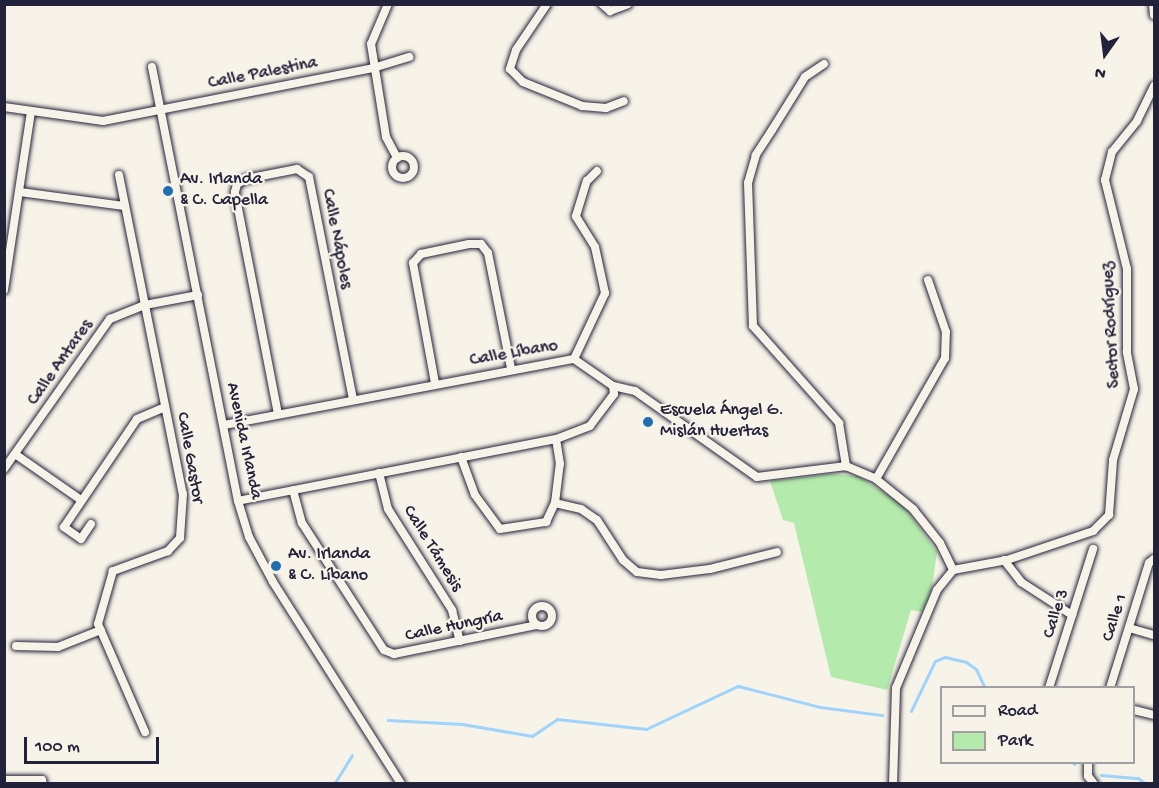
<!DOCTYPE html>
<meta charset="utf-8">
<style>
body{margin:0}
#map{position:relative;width:1159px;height:788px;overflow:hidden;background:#f7f3e8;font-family:"Gochi Hand",sans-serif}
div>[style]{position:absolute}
.green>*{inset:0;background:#b4eaac}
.stream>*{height:3px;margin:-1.5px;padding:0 1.5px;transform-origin:1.5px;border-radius:1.5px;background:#9ed3fc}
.roads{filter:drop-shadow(0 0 2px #22223b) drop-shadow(0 0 2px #22223b)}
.minor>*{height:8px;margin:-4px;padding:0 4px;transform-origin:4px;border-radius:4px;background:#f7f3e8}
.minor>.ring{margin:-4px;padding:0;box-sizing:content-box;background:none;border:8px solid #f7f3e8;border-radius:50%}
.dots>*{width:16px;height:16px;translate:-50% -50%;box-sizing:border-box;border:3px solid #f7f3e8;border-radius:50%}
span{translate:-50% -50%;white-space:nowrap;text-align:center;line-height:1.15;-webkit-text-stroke:4.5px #f7f3e8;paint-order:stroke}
.street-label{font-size:18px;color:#22223b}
.poi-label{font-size:18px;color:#22223b}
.left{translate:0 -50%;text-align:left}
.frame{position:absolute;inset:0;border:6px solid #22223b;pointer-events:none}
.legend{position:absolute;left:940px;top:686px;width:195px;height:78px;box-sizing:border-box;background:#f7f3e8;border:2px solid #a29fa3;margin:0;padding:8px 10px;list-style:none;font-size:18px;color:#22223b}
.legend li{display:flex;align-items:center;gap:12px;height:30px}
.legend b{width:30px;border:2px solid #a29fa3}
.north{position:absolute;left:1075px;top:24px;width:60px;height:60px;-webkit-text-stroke:4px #f7f3e8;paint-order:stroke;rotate:194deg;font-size:16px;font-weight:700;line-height:24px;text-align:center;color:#22223b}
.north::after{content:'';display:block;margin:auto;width:21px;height:27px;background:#22223b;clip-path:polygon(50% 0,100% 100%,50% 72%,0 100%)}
.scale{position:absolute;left:24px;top:737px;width:135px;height:27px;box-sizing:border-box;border:3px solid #22223b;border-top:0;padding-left:8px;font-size:18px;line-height:21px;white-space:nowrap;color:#22223b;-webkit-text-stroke:4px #f7f3e8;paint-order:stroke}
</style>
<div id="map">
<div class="green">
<div style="clip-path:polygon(831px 474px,858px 476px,903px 505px,937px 552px,932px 588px,922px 612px,911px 610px,887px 690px,831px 677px,794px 523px,783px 520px,770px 481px)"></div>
</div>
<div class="stream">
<div style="left:911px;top:711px;width:55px;rotate:-64.4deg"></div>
<div style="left:935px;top:661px;width:11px;rotate:-22deg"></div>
<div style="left:945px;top:657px;width:22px;rotate:13deg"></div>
<div style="left:966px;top:662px;width:12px;rotate:35deg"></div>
<div style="left:976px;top:669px;width:21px;rotate:65deg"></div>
<div style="left:388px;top:720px;width:74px;rotate:3.1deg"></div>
<div style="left:462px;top:724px;width:71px;rotate:9.7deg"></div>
<div style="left:532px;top:736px;width:30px;rotate:-34deg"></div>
<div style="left:557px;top:719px;width:90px;rotate:6.4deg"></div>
<div style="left:646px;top:729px;width:102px;rotate:-25.1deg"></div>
<div style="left:738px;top:686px;width:85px;rotate:14.4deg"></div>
<div style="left:820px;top:707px;width:63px;rotate:7.4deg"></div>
<div style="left:1071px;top:762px;width:4px;rotate:27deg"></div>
<div style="left:1101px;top:775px;width:37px;rotate:5deg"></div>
<div style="left:1138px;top:778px;width:10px;rotate:37deg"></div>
<div style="left:334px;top:784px;width:34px;rotate:-58deg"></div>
</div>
<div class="roads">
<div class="minor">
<div style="left:388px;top:4px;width:43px;rotate:113deg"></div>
<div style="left:371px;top:44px;width:94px;rotate:80.8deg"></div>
<div style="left:386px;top:137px;width:24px;rotate:62deg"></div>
<div style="left:547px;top:4px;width:55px;rotate:124deg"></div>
<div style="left:516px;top:50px;width:20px;rotate:108deg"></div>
<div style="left:510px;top:69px;width:18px;rotate:45deg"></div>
<div style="left:523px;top:82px;width:64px;rotate:22.1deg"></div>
<div style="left:582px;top:106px;width:24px;rotate:5deg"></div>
<div style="left:606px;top:108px;width:19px;rotate:-21deg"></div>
<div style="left:602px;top:4px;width:11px;rotate:41deg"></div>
<div style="left:610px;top:11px;width:19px;rotate:-21deg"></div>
<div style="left:1153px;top:4px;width:11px;rotate:85deg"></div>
<div style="left:824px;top:64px;width:23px;rotate:146deg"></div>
<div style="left:805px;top:77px;width:62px;rotate:121.9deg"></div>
<div style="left:772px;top:130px;width:30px;rotate:123deg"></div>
<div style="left:756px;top:155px;width:29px;rotate:106deg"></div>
<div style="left:748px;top:183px;width:143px;rotate:88deg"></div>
<div style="left:753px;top:326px;width:130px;rotate:48.4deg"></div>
<div style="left:839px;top:423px;width:44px;rotate:80.8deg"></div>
<div style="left:152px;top:67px;width:442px;rotate:78.8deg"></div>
<div style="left:238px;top:501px;width:38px;rotate:73deg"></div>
<div style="left:249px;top:537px;width:51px;rotate:61.9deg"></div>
<div style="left:273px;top:582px;width:239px;rotate:57.6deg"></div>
<div style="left:4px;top:107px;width:100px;rotate:8deg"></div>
<div style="left:103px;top:121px;width:275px;rotate:-11.1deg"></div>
<div style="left:373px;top:68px;width:38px;rotate:-17deg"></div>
<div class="ring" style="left:392px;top:156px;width:14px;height:14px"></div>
<div style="left:119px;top:175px;width:325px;rotate:78.7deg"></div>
<div style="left:183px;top:494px;width:44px;rotate:93.9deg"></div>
<div style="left:180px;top:538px;width:18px;rotate:133deg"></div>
<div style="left:168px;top:551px;width:59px;rotate:160deg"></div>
<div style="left:113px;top:571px;width:55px;rotate:105.8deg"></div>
<div style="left:98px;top:624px;width:118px;rotate:66.5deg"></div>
<div style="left:20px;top:192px;width:105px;rotate:7.7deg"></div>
<div style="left:4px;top:290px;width:181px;rotate:-81.4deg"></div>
<div style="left:574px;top:359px;width:73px;rotate:-64.8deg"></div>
<div style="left:605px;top:293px;width:47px;rotate:-102.3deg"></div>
<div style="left:595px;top:247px;width:36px;rotate:-122deg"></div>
<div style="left:576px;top:216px;width:37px;rotate:-73deg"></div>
<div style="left:587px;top:181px;width:14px;rotate:-45deg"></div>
<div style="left:435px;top:383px;width:122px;rotate:-100.4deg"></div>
<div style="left:413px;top:263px;width:12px;rotate:-48deg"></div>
<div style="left:421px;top:254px;width:49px;rotate:-11.8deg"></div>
<div style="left:469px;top:244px;width:12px"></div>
<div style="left:481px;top:244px;width:11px;rotate:52deg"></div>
<div style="left:488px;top:253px;width:117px;rotate:78.7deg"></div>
<div style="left:613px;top:386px;width:23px;rotate:13deg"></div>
<div style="left:635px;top:391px;width:149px;rotate:35.2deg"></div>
<div style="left:757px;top:477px;width:90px;rotate:-7deg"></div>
<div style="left:846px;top:466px;width:33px;rotate:23deg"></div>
<div style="left:876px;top:479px;width:48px;rotate:39deg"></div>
<div style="left:913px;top:509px;width:43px;rotate:51.5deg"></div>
<div style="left:940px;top:543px;width:30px;rotate:64deg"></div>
<div style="left:278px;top:414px;width:226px;rotate:-101deg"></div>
<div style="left:235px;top:192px;width:8px;rotate:-76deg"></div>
<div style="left:237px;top:184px;width:10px;rotate:-29deg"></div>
<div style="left:246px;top:179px;width:52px;rotate:-11.1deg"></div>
<div style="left:297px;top:169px;width:14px;rotate:34deg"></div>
<div style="left:309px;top:177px;width:227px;rotate:78.8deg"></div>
<div style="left:224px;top:425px;width:356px;rotate:-10.7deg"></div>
<div style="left:574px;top:359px;width:47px;rotate:34.7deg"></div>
<div style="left:613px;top:386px;width:8px;rotate:83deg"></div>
<div style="left:614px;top:394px;width:40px;rotate:127deg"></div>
<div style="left:590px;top:426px;width:36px;rotate:159deg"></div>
<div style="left:556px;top:439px;width:324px;rotate:169deg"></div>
<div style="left:15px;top:454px;width:80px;rotate:34.9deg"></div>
<div style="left:461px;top:457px;width:40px;rotate:69.8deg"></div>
<div style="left:475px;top:495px;width:42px;rotate:53.7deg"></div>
<div style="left:500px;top:529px;width:47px;rotate:-8.7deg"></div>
<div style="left:546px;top:522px;width:21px;rotate:-65deg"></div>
<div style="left:555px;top:503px;width:39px;rotate:-83deg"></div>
<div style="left:560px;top:464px;width:25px;rotate:-99deg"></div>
<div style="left:4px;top:469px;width:184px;rotate:-54.8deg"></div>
<div style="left:110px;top:319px;width:38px;rotate:-22deg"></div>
<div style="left:145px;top:305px;width:54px;rotate:-10.7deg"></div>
<div style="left:379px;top:473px;width:37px;rotate:76deg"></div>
<div style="left:388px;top:509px;width:120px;rotate:57.6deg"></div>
<div style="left:452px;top:610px;width:32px;rotate:76deg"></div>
<div style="left:876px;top:479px;width:139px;rotate:-60.3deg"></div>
<div style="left:945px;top:358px;width:26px;rotate:-88deg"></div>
<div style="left:946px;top:332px;width:55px;rotate:-109.1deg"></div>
<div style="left:293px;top:490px;width:34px;rotate:75deg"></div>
<div style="left:302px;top:523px;width:151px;rotate:57.2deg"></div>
<div style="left:384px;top:650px;width:11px;rotate:22deg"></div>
<div style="left:394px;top:654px;width:145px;rotate:-11.5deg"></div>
<div style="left:555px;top:503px;width:27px;rotate:13deg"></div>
<div style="left:581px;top:509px;width:19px;rotate:35deg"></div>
<div style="left:597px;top:520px;width:48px;rotate:57deg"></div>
<div style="left:623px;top:560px;width:18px;rotate:41deg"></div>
<div style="left:637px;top:572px;width:24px;rotate:7deg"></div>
<div style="left:661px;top:575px;width:49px;rotate:-7deg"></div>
<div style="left:710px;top:569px;width:69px;rotate:-14.2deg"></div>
<div style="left:91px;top:524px;width:18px;rotate:124deg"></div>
<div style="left:81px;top:539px;width:21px;rotate:-145deg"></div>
<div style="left:64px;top:527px;width:130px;rotate:-55.9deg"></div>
<div style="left:137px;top:419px;width:30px;rotate:-23deg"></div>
<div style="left:1004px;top:560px;width:28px;rotate:52deg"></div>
<div style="left:1021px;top:582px;width:61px;rotate:32.9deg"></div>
<div style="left:953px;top:570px;width:55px;rotate:-10.5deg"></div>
<div style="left:1007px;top:560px;width:91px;rotate:-18.6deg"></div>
<div style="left:1093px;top:531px;width:23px;rotate:-45deg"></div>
<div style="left:1109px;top:515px;width:55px;rotate:-85.8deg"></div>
<div style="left:1113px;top:460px;width:74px;rotate:-73.5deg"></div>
<div style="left:1134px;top:389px;width:38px;rotate:-101deg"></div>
<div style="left:1127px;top:352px;width:83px;rotate:-90deg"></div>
<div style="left:1127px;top:269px;width:92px;rotate:-103.9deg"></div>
<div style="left:1105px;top:180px;width:29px;rotate:-76deg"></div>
<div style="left:1112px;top:152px;width:40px;rotate:-51deg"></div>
<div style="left:1137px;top:121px;width:39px;rotate:-64deg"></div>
<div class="ring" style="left:532px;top:606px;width:12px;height:12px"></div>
<div style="left:1129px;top:628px;width:26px;rotate:16deg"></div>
<div style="left:16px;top:646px;width:42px;rotate:1.4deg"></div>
<div style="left:58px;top:647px;width:46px;rotate:-21.6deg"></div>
<div style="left:1049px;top:688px;width:146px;rotate:-72.4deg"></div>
<div style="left:1110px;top:688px;width:131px;rotate:-72.7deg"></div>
<div style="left:1149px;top:563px;width:6px;rotate:-39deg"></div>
<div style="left:1134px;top:710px;width:21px;rotate:14deg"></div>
<div style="left:1088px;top:762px;width:14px;rotate:90deg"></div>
<div style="left:1088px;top:776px;width:10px;rotate:53deg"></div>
<div style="left:4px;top:780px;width:38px"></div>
<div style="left:42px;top:780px;width:4px;rotate:76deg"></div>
<div style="left:893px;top:784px;width:96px;rotate:-88.2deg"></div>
<div style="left:896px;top:688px;width:106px;rotate:-67.3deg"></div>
<div style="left:937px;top:590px;width:26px;rotate:-51deg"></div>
</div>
</div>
<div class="dots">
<div style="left:168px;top:191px;background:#1f6fb2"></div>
<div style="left:648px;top:422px;background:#1f6fb2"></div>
<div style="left:276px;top:566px;background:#1f6fb2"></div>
</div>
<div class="street-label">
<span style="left:263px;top:74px;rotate:-11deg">Calle Palestina</span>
<span style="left:336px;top:239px;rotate:79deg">Calle Nápoles</span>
<span style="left:1112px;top:325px;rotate:-93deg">Sector Rodríguez</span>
<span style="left:514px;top:354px;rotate:-10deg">Calle Líbano</span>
<span style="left:61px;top:363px;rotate:-55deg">Calle Antares</span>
<span style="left:243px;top:441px;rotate:78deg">Avenida Irlanda</span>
<span style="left:189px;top:458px;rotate:80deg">Calle Gastor</span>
<span style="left:432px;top:549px;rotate:58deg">Calle Támesis</span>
<span style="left:1057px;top:614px;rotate:-72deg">Calle 3</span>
<span style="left:1116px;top:618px;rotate:-72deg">Calle 1</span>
<span style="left:454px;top:627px;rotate:-12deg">Calle Hungría</span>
</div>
<div class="poi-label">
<span class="left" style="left:180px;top:191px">Av. Irlanda<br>&amp; C. Capella</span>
<span class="left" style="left:660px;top:422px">Escuela Ángel G.<br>Mislán Huertas</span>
<span class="left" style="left:288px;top:566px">Av. Irlanda<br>&amp; C. Líbano</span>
</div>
<div class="frame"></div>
<ul class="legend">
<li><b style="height:8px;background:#f7f3e8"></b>Road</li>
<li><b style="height:16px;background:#b4eaac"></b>Park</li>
</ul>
<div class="north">N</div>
<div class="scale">100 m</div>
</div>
